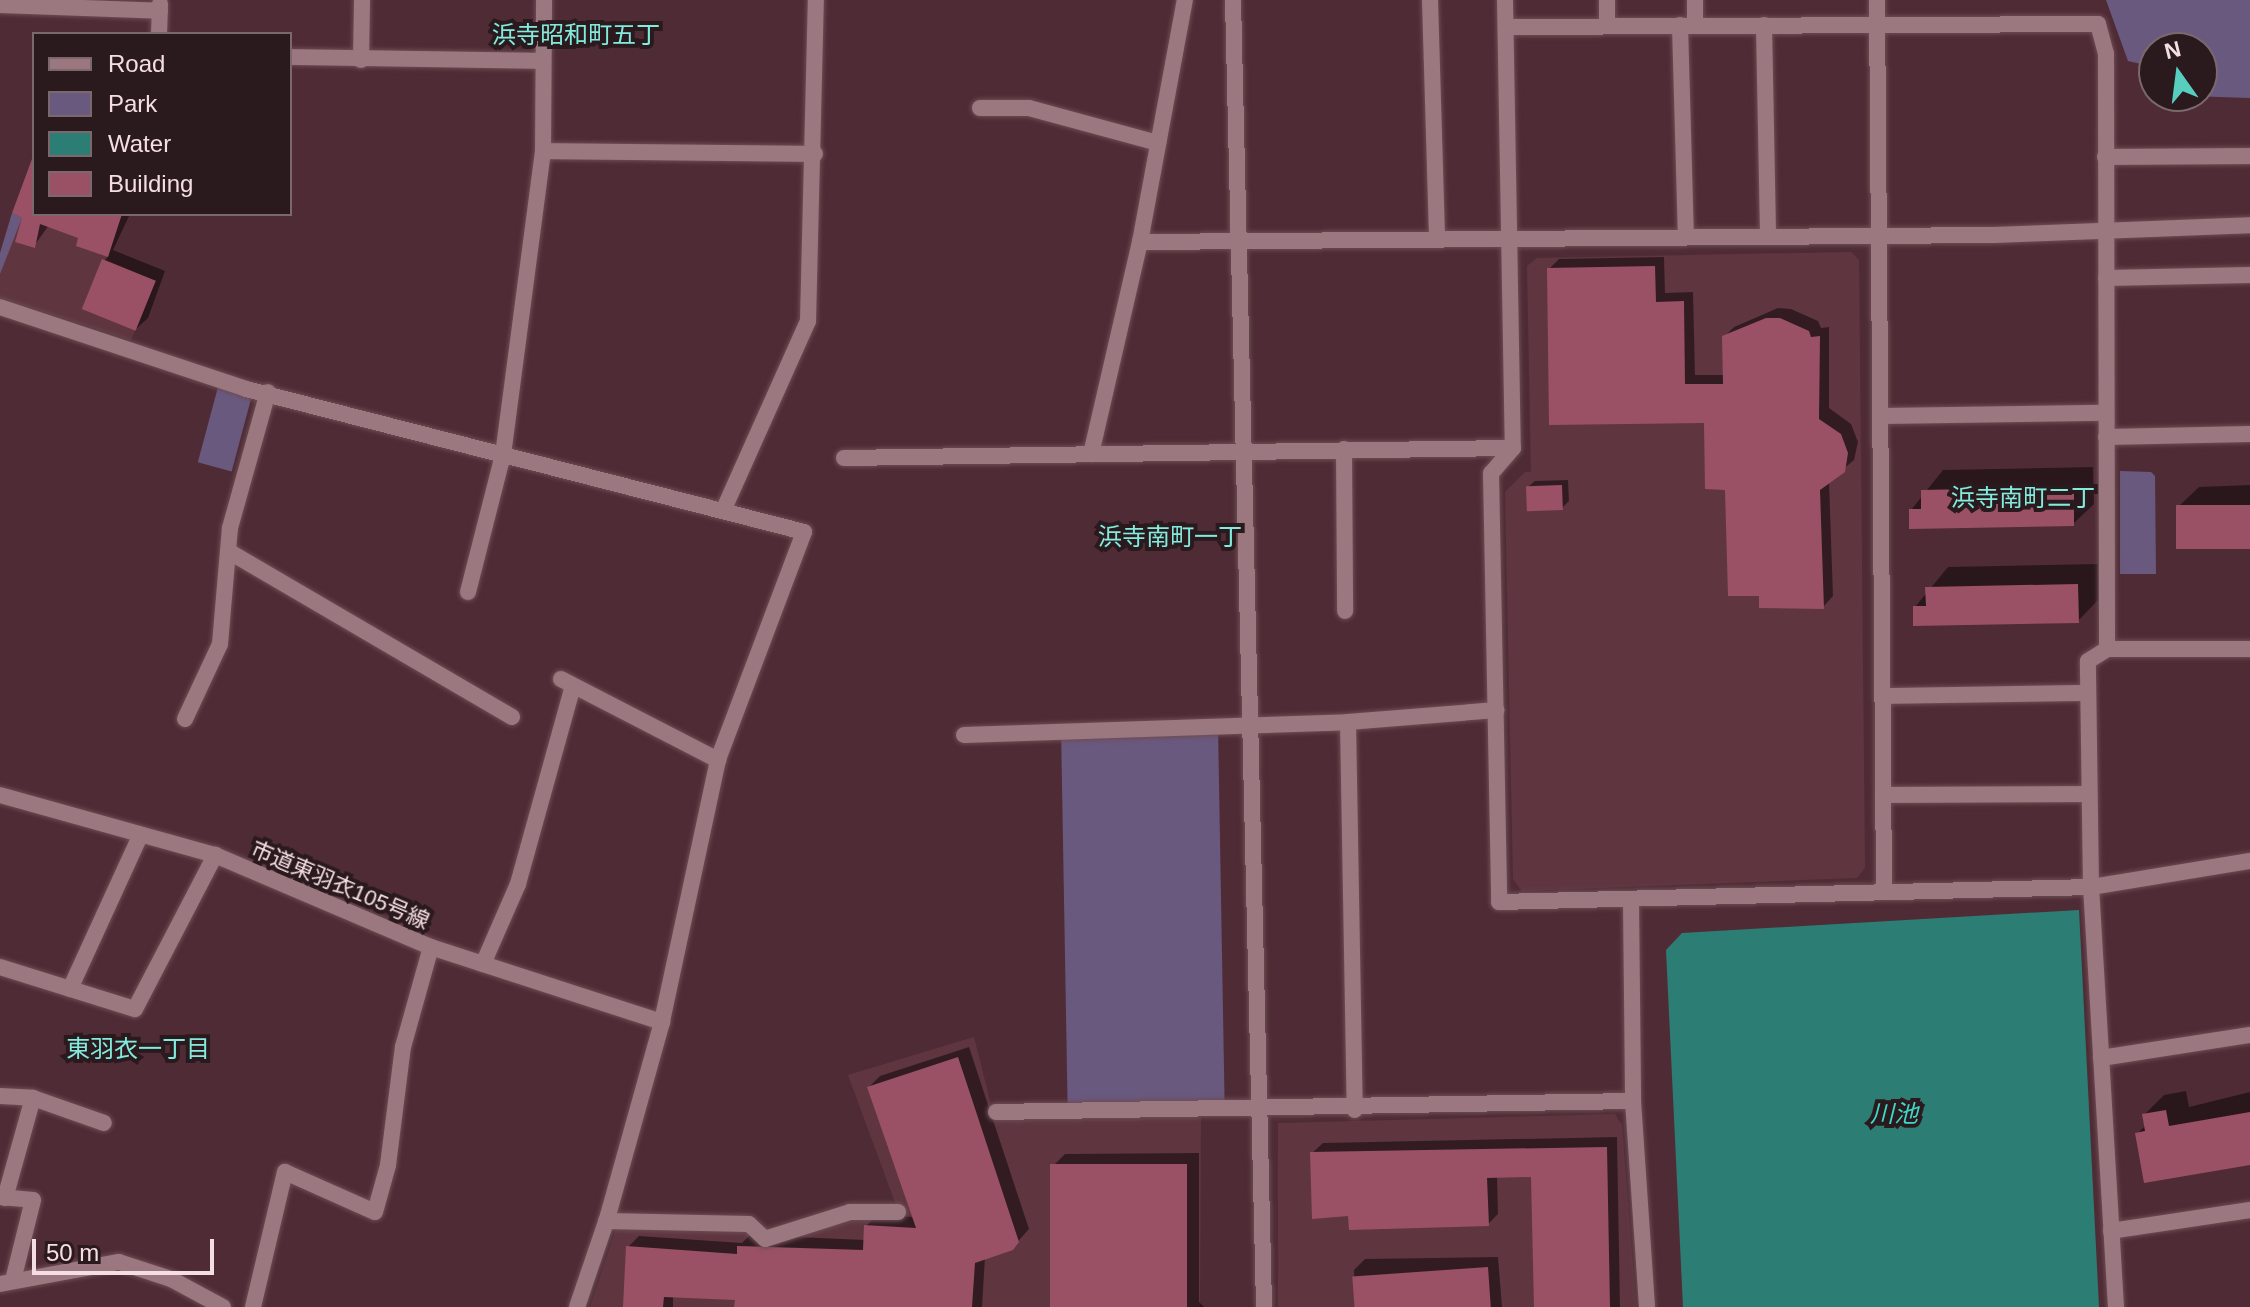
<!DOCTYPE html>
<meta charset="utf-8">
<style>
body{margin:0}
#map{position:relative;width:2250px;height:1307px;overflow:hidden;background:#4f2c35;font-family:Arial,"Noto Sans JP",sans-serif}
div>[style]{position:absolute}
.built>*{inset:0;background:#5f3640}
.green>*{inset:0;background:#6a597f;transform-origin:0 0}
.water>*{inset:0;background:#2c7e75}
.shadow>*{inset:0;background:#0007}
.building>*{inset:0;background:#9b5165;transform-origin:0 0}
.roads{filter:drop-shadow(0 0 2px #6d4c54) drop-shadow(0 0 2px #6d4c54)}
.minor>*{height:16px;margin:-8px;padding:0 8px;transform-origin:8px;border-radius:8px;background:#9b787f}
span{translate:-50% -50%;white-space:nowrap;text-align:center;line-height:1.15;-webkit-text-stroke:8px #2a1a1e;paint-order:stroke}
.street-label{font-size:22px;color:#f5dee3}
.neighbourhood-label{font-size:24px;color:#82ebdd}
.water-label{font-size:24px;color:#3bdbca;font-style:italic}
.legend{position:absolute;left:32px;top:32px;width:260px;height:184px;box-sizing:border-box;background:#2a1a1e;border:2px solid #7b686d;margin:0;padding:10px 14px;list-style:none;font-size:24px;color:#f5dee3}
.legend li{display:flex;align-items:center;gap:16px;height:40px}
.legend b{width:40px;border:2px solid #7b686d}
.north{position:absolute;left:2138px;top:32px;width:80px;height:80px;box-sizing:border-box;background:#2a1a1e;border:2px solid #7b686d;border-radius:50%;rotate:346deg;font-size:22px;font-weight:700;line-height:32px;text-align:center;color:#f5dee3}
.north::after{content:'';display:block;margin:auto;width:28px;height:36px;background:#58cebf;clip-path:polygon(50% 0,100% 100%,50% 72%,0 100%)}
.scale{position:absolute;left:32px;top:1239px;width:182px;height:36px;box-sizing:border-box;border:4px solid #f5dee3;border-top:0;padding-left:10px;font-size:24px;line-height:28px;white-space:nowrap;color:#f5dee3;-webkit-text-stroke:6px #2a1a1e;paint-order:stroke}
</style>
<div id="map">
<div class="built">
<div style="clip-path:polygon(34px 154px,34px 214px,122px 214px,107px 260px,156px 281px,131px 340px,0 298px,0 253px)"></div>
<div style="clip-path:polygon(1851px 252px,1859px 260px,1865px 868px,1857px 878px,1522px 891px,1513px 879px,1505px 492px,1525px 472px,1531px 472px,1527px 266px,1537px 258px)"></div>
<div style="clip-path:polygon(974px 1037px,994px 1117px,1201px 1117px,1200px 1307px,590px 1307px,617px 1226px,745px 1227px,763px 1242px,831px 1218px,900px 1216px,848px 1075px)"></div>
<div style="clip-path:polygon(1615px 1114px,1622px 1125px,1636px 1307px,1278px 1307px,1278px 1123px)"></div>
</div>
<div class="green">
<div style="clip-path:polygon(2106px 0,2250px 0,2250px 98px,2189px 96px,2202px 96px,2202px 48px,2154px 48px,2154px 67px,2128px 61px)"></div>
<div style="clip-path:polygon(12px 213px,22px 218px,0 274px,0 253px)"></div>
<div style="left:218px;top:387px;width:35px;height:78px;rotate:15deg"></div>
<div style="clip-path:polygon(2120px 471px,2151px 472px,2155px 476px,2156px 574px,2120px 574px)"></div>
<div style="left:1218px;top:726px;width:378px;height:157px;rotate:89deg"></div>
</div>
<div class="water">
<div style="clip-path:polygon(2079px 910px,2099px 1307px,1683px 1307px,1666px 950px,1682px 933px)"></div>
</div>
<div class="shadow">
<div style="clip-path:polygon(34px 160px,34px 214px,130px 214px,113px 250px,165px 271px,148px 318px,137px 328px,104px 261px,109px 255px,78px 245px,81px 237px,49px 225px,34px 246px,24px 216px,14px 212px)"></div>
<div style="clip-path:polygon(1664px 257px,1665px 293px,1693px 292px,1695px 375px,1725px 375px,1724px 337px,1734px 327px,1778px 308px,1791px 309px,1818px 321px,1821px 328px,1829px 327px,1829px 408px,1851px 424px,1858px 442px,1854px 460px,1829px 481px,1833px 596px,1823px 607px,1761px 594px,1706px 421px,1549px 269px,1559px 259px)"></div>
<div style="clip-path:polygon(2093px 467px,2094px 504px,2073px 524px,1911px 510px,1943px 470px)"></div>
<div style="clip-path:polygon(1568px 480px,1569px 501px,1562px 508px,1528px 487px,1535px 481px)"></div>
<div style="clip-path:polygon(2250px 485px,2250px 547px,2178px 507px,2199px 487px)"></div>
<div style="clip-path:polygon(2098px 564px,2098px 600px,2078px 621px,1915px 607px,1948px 567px)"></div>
<div style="clip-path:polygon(969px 1047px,1029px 1229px,1012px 1248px,985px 1257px,982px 1307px,736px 1307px,737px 1298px,673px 1296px,673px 1307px,625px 1307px,628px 1247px,639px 1236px,742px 1243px,750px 1235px,865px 1240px,866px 1226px,877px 1215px,914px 1217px,869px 1087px,880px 1076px)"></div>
<div style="clip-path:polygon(2186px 1091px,2189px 1107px,2250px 1092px,2250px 1163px,2138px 1133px,2146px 1125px,2144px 1115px,2164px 1095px)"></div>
<div style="clip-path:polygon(1617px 1137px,1620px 1307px,1536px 1307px,1533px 1175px,1497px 1176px,1498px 1214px,1488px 1224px,1350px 1214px,1312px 1153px,1323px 1143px)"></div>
<div style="clip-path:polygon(1199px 1153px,1199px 1302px,1204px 1307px,1056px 1307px,1052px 1167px,1065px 1154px)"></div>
<div style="clip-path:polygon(1498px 1257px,1502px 1307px,1355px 1307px,1354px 1270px,1365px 1259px)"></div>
</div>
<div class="building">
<div style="clip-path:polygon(32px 159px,34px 214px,122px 214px,108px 257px,76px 246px,78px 238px,40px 224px,35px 248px,15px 242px,22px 218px,12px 213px)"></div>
<div style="left:102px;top:259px;width:58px;height:54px;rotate:22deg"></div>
<div style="clip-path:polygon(1655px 266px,1656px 302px,1684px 301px,1685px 384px,1723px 384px,1722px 336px,1766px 318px,1780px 318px,1809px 331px,1811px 337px,1820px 336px,1819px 419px,1841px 434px,1848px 453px,1845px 472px,1820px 490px,1824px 609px,1759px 608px,1759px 596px,1728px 596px,1725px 490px,1705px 489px,1704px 423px,1549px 425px,1547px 268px)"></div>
<div style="left:1562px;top:485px;width:25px;height:36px;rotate:88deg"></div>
<div style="clip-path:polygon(2074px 487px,2074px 526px,1909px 529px,1909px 509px,1921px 509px,1921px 490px)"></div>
<div style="left:2250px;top:505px;width:44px;height:74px;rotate:90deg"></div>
<div style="clip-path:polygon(2078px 584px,2079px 623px,1913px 626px,1913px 606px,1926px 606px,1925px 587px)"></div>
<div style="clip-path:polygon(958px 1057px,1019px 1242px,1013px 1250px,975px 1263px,972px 1307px,734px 1307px,735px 1300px,664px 1297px,663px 1307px,623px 1307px,626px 1246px,737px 1254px,737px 1246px,863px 1250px,864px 1225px,916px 1228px,867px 1087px)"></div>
<div style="clip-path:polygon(2166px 1110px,2169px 1126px,2250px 1112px,2250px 1165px,2144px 1183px,2135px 1133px,2145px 1131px,2142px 1114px)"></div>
<div style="clip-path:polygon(1607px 1147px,1610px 1307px,1534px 1307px,1531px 1177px,1487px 1178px,1489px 1226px,1349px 1230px,1348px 1216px,1312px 1219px,1310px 1152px)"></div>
<div style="left:1187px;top:1164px;width:143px;height:137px;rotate:90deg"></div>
<div style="left:1488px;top:1267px;width:40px;height:136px;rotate:86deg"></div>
</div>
<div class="roads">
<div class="minor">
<div style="left:1233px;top:0;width:1307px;rotate:88.64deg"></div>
<div style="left:1430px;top:0;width:238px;rotate:88.3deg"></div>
<div style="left:1505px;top:0;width:448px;rotate:89deg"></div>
<div style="left:1513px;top:448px;width:33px;rotate:131deg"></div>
<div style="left:1491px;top:473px;width:429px;rotate:88.9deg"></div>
<div style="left:1499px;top:902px;width:592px;rotate:-1.45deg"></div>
<div style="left:2091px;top:887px;width:161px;rotate:-9.3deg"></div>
<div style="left:1607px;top:0;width:26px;rotate:90deg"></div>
<div style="left:1695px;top:0;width:25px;rotate:90deg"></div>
<div style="left:1877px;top:0;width:890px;rotate:89.55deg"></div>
<div style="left:0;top:5px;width:160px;rotate:2.1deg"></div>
<div style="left:1680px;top:25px;width:210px;rotate:88.4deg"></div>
<div style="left:1764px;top:25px;width:209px;rotate:88.9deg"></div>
<div style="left:1506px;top:27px;width:592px;rotate:-0.29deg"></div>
<div style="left:2098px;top:24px;width:31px;rotate:75deg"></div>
<div style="left:2106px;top:54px;width:595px;rotate:89.9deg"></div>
<div style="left:159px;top:34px;width:30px;rotate:-88deg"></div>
<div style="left:290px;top:57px;width:253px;rotate:0.9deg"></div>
<div style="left:361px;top:60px;width:60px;rotate:-89deg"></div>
<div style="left:980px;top:108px;width:49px"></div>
<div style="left:1029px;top:108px;width:134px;rotate:15.2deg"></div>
<div style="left:543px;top:151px;width:272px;rotate:0.6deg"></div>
<div style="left:2105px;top:157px;width:145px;rotate:-0.4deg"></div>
<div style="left:1140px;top:242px;width:854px;rotate:-0.47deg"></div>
<div style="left:1994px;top:235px;width:256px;rotate:-2.2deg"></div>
<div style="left:2106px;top:278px;width:144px;rotate:-1.2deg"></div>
<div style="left:0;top:307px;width:259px;rotate:18.4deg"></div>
<div style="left:246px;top:389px;width:576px;rotate:14.37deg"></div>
<div style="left:804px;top:532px;width:244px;rotate:110.7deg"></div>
<div style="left:718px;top:760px;width:268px;rotate:102.1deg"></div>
<div style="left:662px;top:1022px;width:201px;rotate:105.6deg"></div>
<div style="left:608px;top:1216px;width:96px;rotate:108.8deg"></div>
<div style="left:1882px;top:416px;width:224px;rotate:-0.8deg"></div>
<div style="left:2106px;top:437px;width:144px;rotate:-1.2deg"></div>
<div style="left:1344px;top:449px;width:162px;rotate:89.6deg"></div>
<div style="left:1091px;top:454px;width:218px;rotate:-77deg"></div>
<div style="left:1140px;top:242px;width:246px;rotate:-79.5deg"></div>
<div style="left:844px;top:458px;width:669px;rotate:-0.86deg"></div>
<div style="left:723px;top:511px;width:208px;rotate:-65.9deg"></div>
<div style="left:808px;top:321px;width:321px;rotate:-88.6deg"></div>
<div style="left:228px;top:551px;width:329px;rotate:30.3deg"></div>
<div style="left:468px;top:592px;width:141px;rotate:-75.7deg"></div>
<div style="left:503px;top:455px;width:307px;rotate:-82.5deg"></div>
<div style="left:543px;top:151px;width:151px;rotate:-89.6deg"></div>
<div style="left:561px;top:679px;width:177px;rotate:27.3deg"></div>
<div style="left:1885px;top:696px;width:201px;rotate:-0.9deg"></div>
<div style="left:185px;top:719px;width:83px;rotate:-65deg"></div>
<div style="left:220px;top:644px;width:116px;rotate:-85.1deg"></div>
<div style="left:230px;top:528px;width:141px;rotate:-74.4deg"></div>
<div style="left:1348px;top:722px;width:388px;rotate:89deg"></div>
<div style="left:964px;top:735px;width:384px;rotate:-1.9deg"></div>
<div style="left:1348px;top:722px;width:149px;rotate:-4.6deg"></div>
<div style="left:0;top:795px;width:223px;rotate:15.6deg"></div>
<div style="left:215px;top:855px;width:235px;rotate:23.1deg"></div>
<div style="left:431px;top:947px;width:243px;rotate:18deg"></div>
<div style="left:1884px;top:795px;width:204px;rotate:-0.3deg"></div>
<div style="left:1631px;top:901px;width:200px;rotate:89.4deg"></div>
<div style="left:1633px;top:1101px;width:206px;rotate:86.1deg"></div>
<div style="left:483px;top:964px;width:87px;rotate:-66.4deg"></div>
<div style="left:518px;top:884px;width:205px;rotate:-74.5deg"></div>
<div style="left:0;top:967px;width:141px;rotate:17.3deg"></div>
<div style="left:135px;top:1009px;width:174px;rotate:-62.5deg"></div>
<div style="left:70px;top:989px;width:168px;rotate:-65.4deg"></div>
<div style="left:2101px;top:1058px;width:151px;rotate:-8.8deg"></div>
<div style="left:0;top:1096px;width:33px;rotate:3deg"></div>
<div style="left:33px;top:1098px;width:75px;rotate:19.4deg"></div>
<div style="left:996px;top:1112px;width:637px;rotate:-0.99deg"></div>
<div style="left:0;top:1197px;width:33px;rotate:5deg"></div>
<div style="left:33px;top:1200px;width:82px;rotate:104deg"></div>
<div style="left:5px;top:1198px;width:104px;rotate:-74.4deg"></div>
<div style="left:606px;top:1221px;width:143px;rotate:1.2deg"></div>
<div style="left:749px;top:1224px;width:22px;rotate:43deg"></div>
<div style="left:765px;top:1239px;width:89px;rotate:-17.6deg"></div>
<div style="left:850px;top:1212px;width:48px"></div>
<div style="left:2111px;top:1231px;width:141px;rotate:-8.6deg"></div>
<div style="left:0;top:1284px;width:121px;rotate:-10.5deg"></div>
<div style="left:119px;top:1262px;width:55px;rotate:18.1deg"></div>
<div style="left:171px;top:1279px;width:59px;rotate:28.3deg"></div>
<div style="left:253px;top:1307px;width:139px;rotate:-76.7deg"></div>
<div style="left:285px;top:1172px;width:98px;rotate:24deg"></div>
<div style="left:375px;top:1212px;width:49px;rotate:-74.5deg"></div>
<div style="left:388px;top:1165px;width:119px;rotate:-82.8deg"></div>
<div style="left:403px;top:1047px;width:104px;rotate:-74.4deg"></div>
<div style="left:2116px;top:1307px;width:421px;rotate:-93.4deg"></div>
<div style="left:2091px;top:887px;width:226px;rotate:-90.8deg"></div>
<div style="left:2088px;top:661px;width:22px;rotate:-32deg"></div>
<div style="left:2107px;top:649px;width:143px"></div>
</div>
</div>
<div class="street-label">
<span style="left:340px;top:885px;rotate:23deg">市道東羽衣105号線</span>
</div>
<div class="neighbourhood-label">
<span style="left:576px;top:35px">浜寺昭和町五丁</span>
<span style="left:2023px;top:498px">浜寺南町二丁</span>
<span style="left:1170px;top:537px">浜寺南町一丁</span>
<span style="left:138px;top:1049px">東羽衣一丁目</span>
</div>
<div class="water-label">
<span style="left:1894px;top:1114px">川池</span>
</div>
<ul class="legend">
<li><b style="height:10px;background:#9b787f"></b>Road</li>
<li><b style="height:22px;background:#6a597f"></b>Park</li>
<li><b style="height:22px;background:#2c7e75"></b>Water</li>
<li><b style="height:22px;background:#9b5165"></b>Building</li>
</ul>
<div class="north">N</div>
<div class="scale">50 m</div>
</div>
